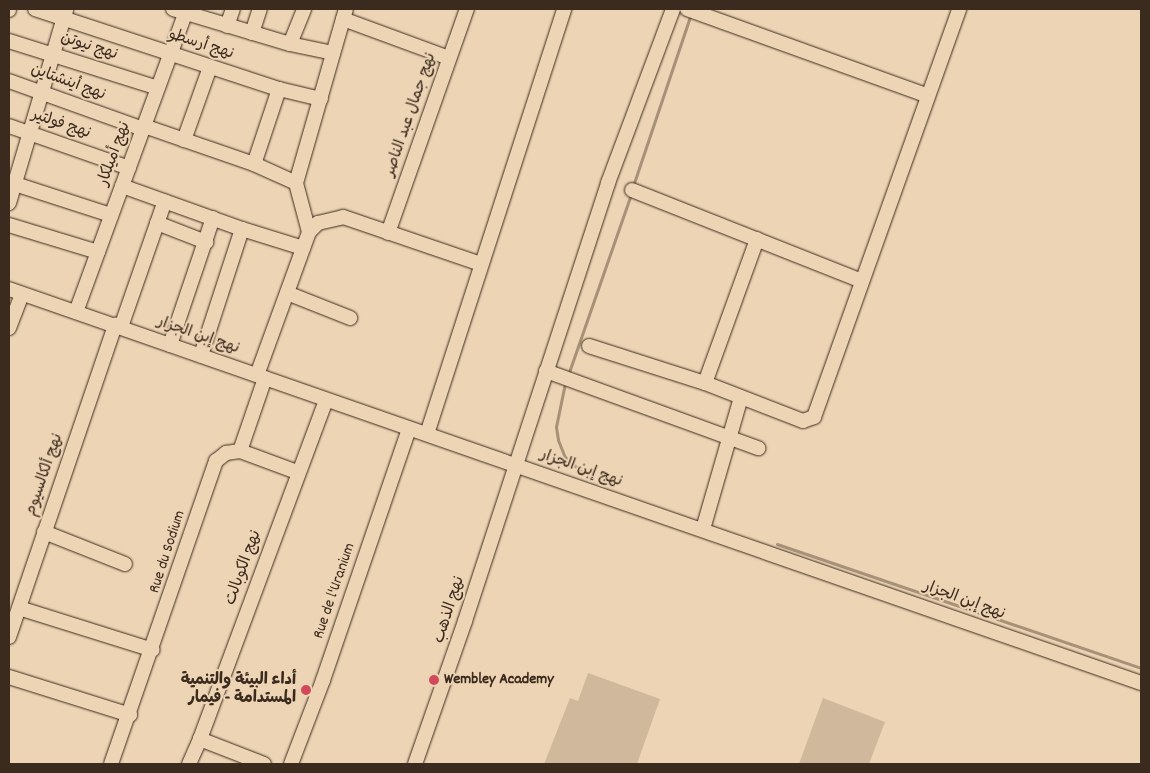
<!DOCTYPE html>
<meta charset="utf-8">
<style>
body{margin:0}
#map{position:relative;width:1150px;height:773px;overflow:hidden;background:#ecd4b4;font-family:Dekko,"Playpen Sans Arabic",sans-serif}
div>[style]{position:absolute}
.green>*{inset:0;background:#d0b89c}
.stream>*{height:3px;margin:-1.5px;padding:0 1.5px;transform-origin:1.5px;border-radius:1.5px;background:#a79179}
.roads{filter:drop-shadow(0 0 1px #3b2a1e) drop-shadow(0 0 1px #3b2a1e)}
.minor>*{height:14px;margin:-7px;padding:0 7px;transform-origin:7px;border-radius:7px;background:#ecd4b4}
.dots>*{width:14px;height:14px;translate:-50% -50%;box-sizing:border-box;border:2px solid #ecd4b4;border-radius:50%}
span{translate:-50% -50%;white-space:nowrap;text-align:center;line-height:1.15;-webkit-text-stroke:4px #ecd4b4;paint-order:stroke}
.street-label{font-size:16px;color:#3b2a1e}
.poi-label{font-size:16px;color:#3b2a1e;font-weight:700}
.left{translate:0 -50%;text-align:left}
.right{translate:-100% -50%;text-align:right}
.frame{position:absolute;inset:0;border:10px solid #3b2a1e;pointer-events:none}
</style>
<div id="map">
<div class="green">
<div style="clip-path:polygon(588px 673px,660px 699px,637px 764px,544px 764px,570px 698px,578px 701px)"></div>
<div style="clip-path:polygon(823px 698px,885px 722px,869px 764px,799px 764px)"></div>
</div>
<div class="stream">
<div style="left:633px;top:186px;width:182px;rotate:-71.4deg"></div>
<div style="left:568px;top:375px;width:192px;rotate:-70.8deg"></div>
<div style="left:565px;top:383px;width:45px;rotate:101.6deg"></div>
<div style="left:556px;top:427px;width:13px;rotate:81deg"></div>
<div style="left:558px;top:440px;width:18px;rotate:68deg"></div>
<div style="left:565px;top:457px;width:25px;rotate:42deg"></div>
<div style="left:777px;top:544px;width:385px;rotate:18.8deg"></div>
</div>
<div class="roads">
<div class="minor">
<div style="left:35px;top:9px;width:257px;rotate:18.2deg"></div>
<div style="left:279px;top:89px;width:79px;rotate:108.4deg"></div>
<div style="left:173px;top:9px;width:122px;rotate:16.7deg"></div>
<div style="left:290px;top:44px;width:44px;rotate:11.8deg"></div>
<div style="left:687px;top:9px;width:256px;rotate:19.8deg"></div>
<div style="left:9px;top:10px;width:1px;rotate:-90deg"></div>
<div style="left:343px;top:19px;width:113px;rotate:20.2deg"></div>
<div style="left:227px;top:26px;width:18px;rotate:-71deg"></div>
<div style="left:252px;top:33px;width:25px;rotate:-72deg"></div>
<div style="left:9px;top:41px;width:156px;rotate:17.5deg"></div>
<div style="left:290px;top:44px;width:38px;rotate:-68deg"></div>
<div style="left:9px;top:81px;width:142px;rotate:19.7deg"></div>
<div style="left:279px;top:89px;width:43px;rotate:13.4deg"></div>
<div style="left:9px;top:126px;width:127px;rotate:19.3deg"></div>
<div style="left:144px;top:126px;width:116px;rotate:19.1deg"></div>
<div style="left:254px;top:164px;width:46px;rotate:24.3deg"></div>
<div style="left:184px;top:140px;width:77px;rotate:-70.4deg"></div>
<div style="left:15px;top:184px;width:101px;rotate:17.9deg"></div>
<div style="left:122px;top:186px;width:127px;rotate:19.7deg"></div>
<div style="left:242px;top:229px;width:133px;rotate:108deg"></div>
<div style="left:632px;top:190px;width:247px;rotate:21.6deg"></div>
<div style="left:9px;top:203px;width:201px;rotate:-73.5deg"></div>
<div style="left:157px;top:223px;width:53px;rotate:21.2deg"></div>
<div style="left:9px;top:225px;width:93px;rotate:16.9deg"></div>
<div style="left:242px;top:229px;width:64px;rotate:17.3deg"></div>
<div style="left:309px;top:232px;width:51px;rotate:-104.9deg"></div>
<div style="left:296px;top:183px;width:181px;rotate:-74deg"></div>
<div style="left:388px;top:233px;width:238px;rotate:-70.6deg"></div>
<div style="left:9px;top:289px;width:1199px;rotate:19.19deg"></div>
<div style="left:287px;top:293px;width:68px;rotate:21.6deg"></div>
<div style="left:76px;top:312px;width:323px;rotate:-69.9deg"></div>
<div style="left:121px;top:327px;width:133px;rotate:-70.8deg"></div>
<div style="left:9px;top:328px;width:36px;rotate:-69deg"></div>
<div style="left:170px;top:345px;width:134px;rotate:-71.3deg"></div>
<div style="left:589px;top:346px;width:122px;rotate:17.7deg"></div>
<div style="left:705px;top:383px;width:105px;rotate:21.2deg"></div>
<div style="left:803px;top:421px;width:12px;rotate:-20deg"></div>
<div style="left:814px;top:417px;width:433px;rotate:-70.4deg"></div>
<div style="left:546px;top:371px;width:226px;rotate:20deg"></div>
<div style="left:257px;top:375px;width:152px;rotate:-70deg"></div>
<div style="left:309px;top:232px;width:13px;rotate:-45deg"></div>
<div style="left:318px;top:223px;width:26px;rotate:-13deg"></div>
<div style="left:343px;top:217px;width:146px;rotate:18.8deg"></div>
<div style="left:705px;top:383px;width:153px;rotate:-70.1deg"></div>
<div style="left:427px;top:434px;width:447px;rotate:-72.1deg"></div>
<div style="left:240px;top:451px;width:61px;rotate:20.2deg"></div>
<div style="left:703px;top:529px;width:137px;rotate:-73.9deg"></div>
<div style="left:44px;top:532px;width:87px;rotate:21.6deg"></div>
<div style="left:19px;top:608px;width:140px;rotate:17.4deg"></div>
<div style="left:9px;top:637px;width:330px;rotate:-71.2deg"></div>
<div style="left:9px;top:677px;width:127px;rotate:17.4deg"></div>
<div style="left:111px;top:764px;width:321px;rotate:-70.9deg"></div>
<div style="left:216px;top:461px;width:13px;rotate:-39deg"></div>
<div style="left:226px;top:453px;width:14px;rotate:-8deg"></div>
<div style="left:240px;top:451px;width:77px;rotate:-71.1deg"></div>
<div style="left:189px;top:764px;width:27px;rotate:-66deg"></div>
<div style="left:264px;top:764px;width:69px;rotate:-158.7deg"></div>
<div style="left:200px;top:739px;width:361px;rotate:-69.6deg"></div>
<div style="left:291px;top:764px;width:90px;rotate:-69.1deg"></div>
<div style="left:323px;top:680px;width:265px;rotate:-71.1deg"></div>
<div style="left:415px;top:764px;width:151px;rotate:-70.7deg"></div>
<div style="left:465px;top:621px;width:461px;rotate:-71.9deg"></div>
<div style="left:608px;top:183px;width:186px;rotate:-69.5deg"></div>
</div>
</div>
<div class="dots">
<div style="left:434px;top:680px;background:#d1495b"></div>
<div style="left:306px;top:690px;background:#d1495b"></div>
</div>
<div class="street-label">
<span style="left:201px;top:45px;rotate:18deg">نهج أرسطو</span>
<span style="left:89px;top:47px;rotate:18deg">نهج نيوتن</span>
<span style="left:68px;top:83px;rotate:20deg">نهج أينشتاين</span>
<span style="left:411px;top:115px;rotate:-71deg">نهج جمال عبد الناصر</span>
<span style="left:61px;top:125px;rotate:19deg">نهج فولتير</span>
<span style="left:115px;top:154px;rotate:-70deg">نهج أميلكار</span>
<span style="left:198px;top:336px;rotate:19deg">نهج إبن الجزار</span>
<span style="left:581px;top:469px;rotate:19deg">نهج إبن الجزار</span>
<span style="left:45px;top:475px;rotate:-71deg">نهج ألكالسيوم</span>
<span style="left:168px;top:552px;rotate:-72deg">Rue du Sodium</span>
<span style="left:244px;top:568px;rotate:-70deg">نهج الكوبالت</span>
<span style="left:335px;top:591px;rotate:-71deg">Rue de l'Uranium</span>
<span style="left:964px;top:601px;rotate:20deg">نهج إبن الجزار</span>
<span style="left:450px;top:610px;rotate:-72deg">نهج الذهب</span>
</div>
<div class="poi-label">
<span class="left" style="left:444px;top:680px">Wembley Academy</span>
<span class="right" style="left:296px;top:690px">أداء البيئة والتنمية<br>المستدامة - فيمار</span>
</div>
<div class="frame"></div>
</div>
